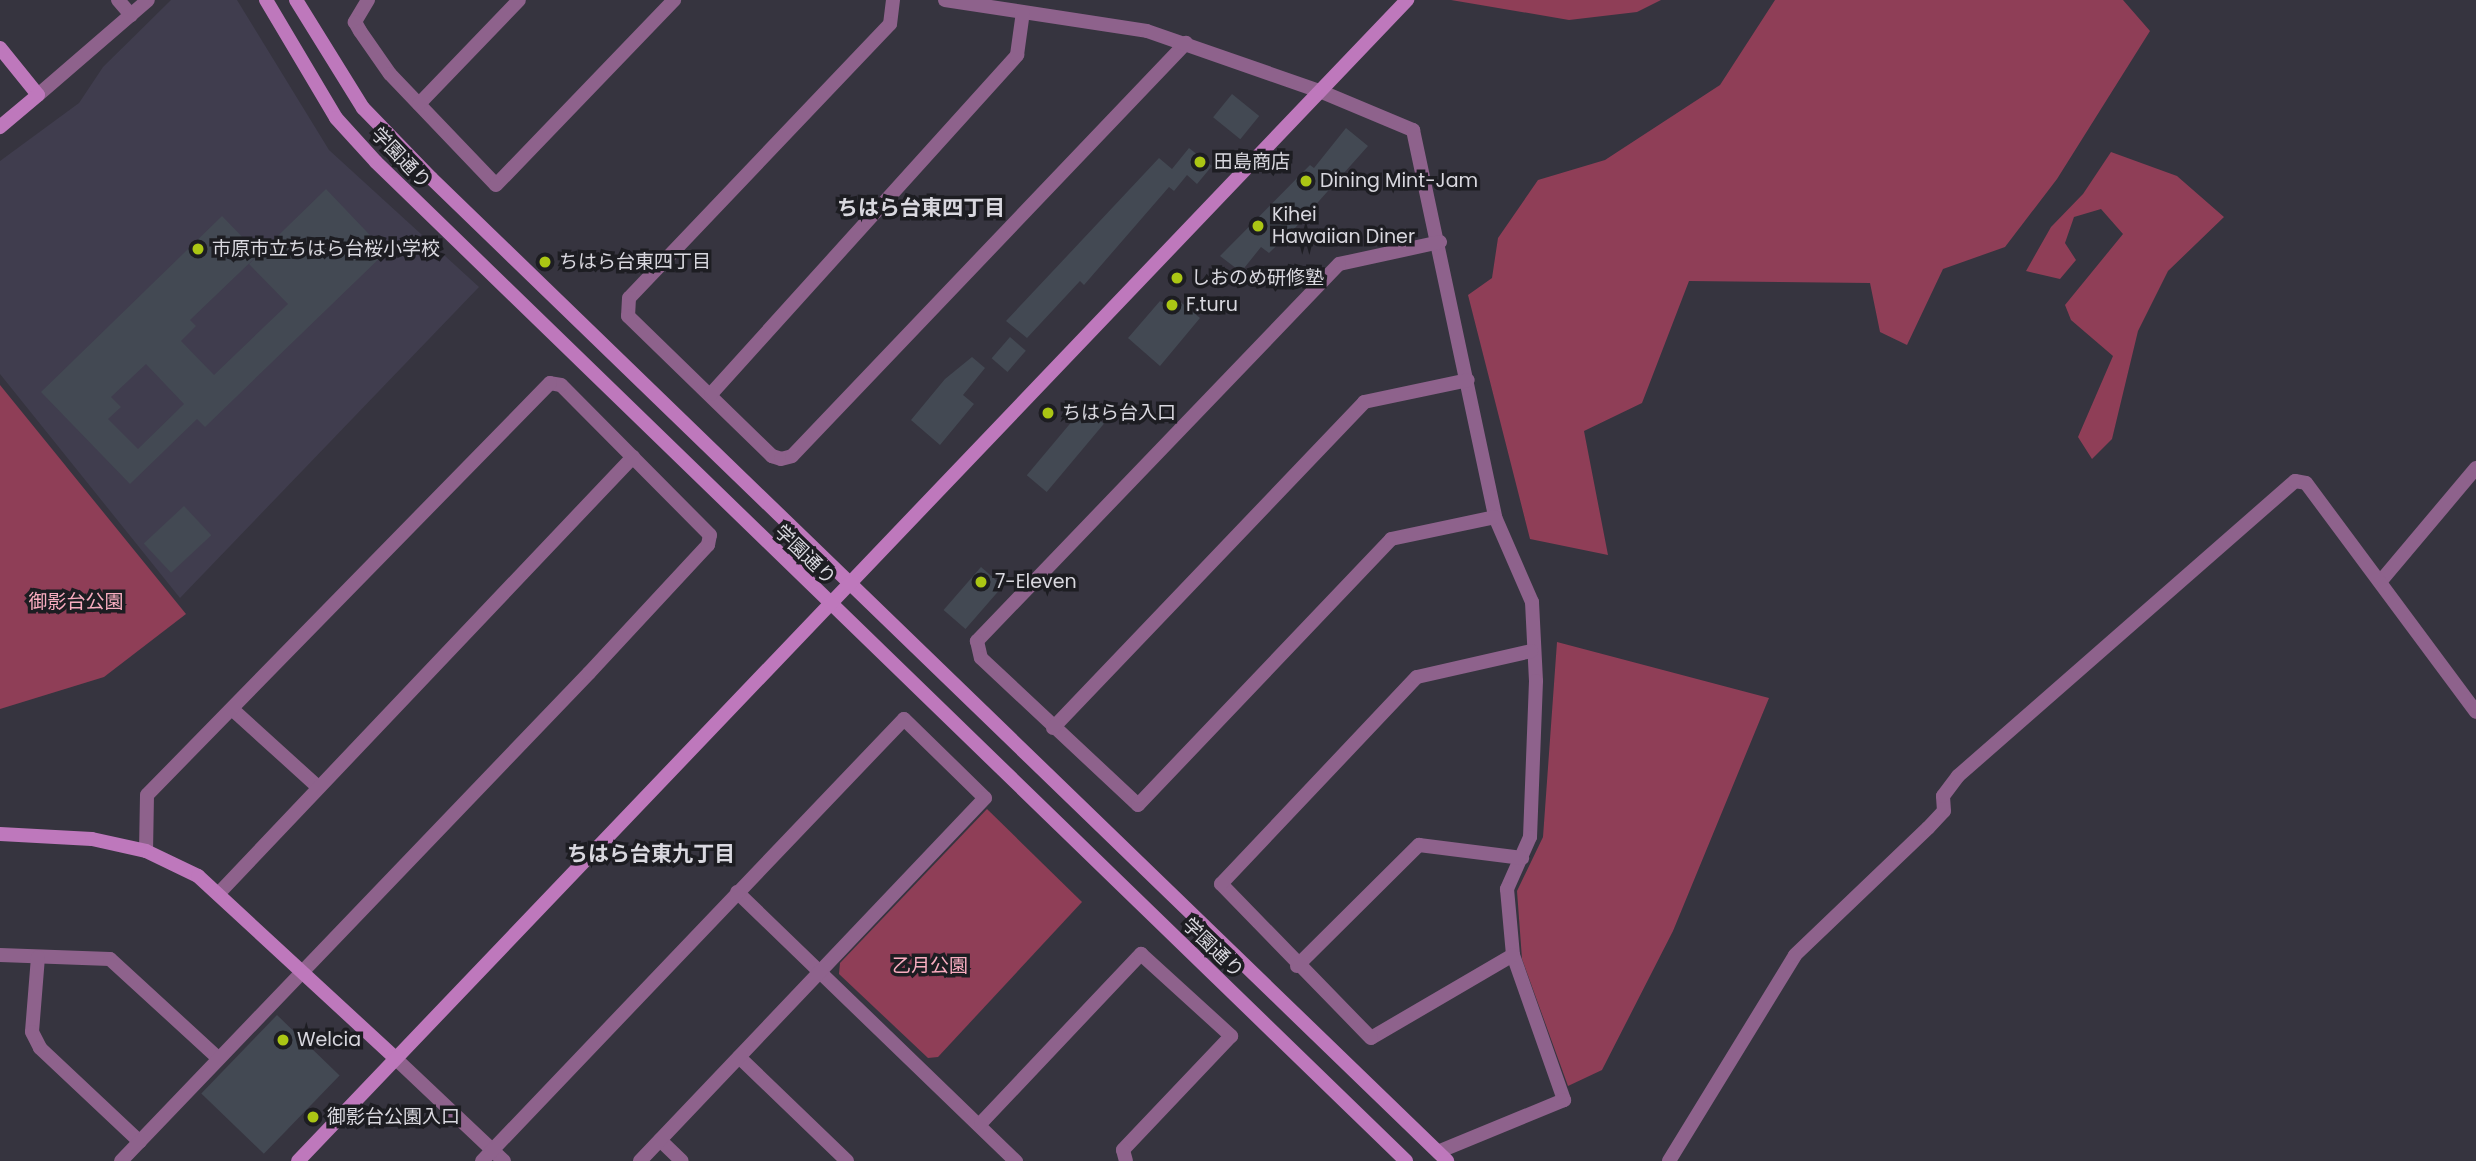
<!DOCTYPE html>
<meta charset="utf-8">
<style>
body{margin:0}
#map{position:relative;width:2476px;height:1161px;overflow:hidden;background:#36343f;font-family:Poppins,"Noto Sans JP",sans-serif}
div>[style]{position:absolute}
.built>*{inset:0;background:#403d4e}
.green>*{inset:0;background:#8f3e57}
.building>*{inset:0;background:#434953;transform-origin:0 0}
.street>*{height:14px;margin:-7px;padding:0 7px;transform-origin:7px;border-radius:7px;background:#8e628c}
.secondary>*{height:14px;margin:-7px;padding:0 7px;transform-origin:7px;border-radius:7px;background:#be78bc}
.dots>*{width:19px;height:19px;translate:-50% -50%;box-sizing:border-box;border:4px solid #1d1d22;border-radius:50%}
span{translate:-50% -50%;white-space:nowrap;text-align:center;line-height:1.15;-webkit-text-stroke:7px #1d1d22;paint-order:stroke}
.street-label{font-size:19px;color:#d9d8df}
.poi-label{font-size:19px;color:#d9d8df}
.left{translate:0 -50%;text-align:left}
.park-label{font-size:19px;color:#f9adc0}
.neighbourhood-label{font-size:21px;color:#d9d8df;font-weight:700}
</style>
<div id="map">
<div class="built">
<div style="clip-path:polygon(171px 0,237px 0,329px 150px,479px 287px,180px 598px,0 374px,0 161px,79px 103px,103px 67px)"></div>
</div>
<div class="green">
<div style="clip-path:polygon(1451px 0,1661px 0,1637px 12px,1569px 20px)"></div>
<div style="clip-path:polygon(1775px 0,2123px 0,2150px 31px,2057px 179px,2005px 247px,1943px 269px,1907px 345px,1880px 332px,1870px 283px,1689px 281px,1642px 403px,1584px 431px,1608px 555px,1530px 539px,1468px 295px,1492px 278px,1498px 238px,1538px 180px,1605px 160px,1720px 85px)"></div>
<div style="clip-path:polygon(2111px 152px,2177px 176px,2224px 217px,2168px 271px,2138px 331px,2112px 439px,2092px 459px,2078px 437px,2113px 356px,2071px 320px,2065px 305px,2123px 234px,2101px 209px,2074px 217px,2065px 243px,2076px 260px,2060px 279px,2026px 271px,2051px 227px,2083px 194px)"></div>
<div style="clip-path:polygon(0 385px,186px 614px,104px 677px,0 709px)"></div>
<div style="clip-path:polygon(1557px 642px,1769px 698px,1673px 931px,1602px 1070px,1568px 1086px,1522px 959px,1517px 891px,1543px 837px)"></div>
<div style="clip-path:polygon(987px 809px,1082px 902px,938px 1057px,928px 1058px,839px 974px,840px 963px)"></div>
</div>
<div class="building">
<div style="left:1232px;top:94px;width:35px;height:30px;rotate:39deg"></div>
<div style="clip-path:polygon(1346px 128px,1368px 146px,1295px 228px,1269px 253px,1261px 247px,1241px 272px,1220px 256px,1310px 165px,1314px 168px)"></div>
<div style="clip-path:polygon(1189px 148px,1212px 166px,1197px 184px,1187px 175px,1174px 191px,1169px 187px,1084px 285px,1080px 281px,1027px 338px,1006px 321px,1159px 158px,1172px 169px)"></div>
<div style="clip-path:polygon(evenodd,326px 189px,386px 252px,205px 427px,197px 419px,130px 484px,41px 392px,222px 216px,259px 254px,190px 320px,196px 326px,181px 341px,214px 375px,288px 304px,249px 264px,326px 189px,146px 364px,184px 404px,138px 449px,108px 419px,121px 407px,111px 397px,146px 364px)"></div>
<div style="clip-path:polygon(1172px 295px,1200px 318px,1160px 366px,1128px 338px,1160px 301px,1165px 304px)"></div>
<div style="left:1010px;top:337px;width:21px;height:28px;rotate:41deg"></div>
<div style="clip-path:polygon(972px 357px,985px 368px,963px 395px,974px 404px,940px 445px,911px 420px,945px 379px)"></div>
<div style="left:1084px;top:407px;width:26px;height:89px;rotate:40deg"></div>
<div style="left:184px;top:506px;width:40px;height:55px;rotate:47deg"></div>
<div style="left:981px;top:567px;width:29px;height:57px;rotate:41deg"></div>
<div style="left:277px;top:1015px;width:87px;height:109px;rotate:44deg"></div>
</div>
<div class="street">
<div style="left:118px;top:0;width:20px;rotate:49deg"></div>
<div style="left:368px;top:0;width:26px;rotate:121deg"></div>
<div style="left:355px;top:22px;width:10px;rotate:61deg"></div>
<div style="left:360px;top:31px;width:52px;rotate:55.1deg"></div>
<div style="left:390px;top:74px;width:153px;rotate:46.3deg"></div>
<div style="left:496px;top:185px;width:257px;rotate:-46.1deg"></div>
<div style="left:893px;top:0;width:24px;rotate:97deg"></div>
<div style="left:890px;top:24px;width:378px;rotate:133.6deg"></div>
<div style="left:629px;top:298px;width:18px;rotate:93deg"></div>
<div style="left:628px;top:316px;width:201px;rotate:44.2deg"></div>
<div style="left:772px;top:456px;width:9px;rotate:18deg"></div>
<div style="left:781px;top:459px;width:11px;rotate:-15deg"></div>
<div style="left:792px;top:456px;width:571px;rotate:-46.35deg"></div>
<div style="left:945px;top:0;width:204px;rotate:8.7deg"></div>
<div style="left:1147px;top:31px;width:185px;rotate:19.2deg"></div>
<div style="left:1322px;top:92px;width:99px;rotate:22.7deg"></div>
<div style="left:1413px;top:130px;width:396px;rotate:78deg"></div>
<div style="left:1495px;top:517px;width:93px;rotate:66.5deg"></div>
<div style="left:1532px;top:602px;width:79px;rotate:87.1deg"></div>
<div style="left:1536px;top:681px;width:156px;rotate:92.2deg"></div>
<div style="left:1530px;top:837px;width:57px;rotate:113.9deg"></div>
<div style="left:1507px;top:889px;width:66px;rotate:84.8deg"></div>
<div style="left:1513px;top:955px;width:154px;rotate:70.6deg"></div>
<div style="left:1564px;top:1100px;width:136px;rotate:157.6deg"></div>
<div style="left:38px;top:95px;width:145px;rotate:-40.8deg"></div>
<div style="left:419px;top:104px;width:144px;rotate:-46.1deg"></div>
<div style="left:1440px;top:242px;width:103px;rotate:167.7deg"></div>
<div style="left:1339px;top:264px;width:523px;rotate:133.84deg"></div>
<div style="left:977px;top:641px;width:17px;rotate:77deg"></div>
<div style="left:981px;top:658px;width:215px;rotate:43.1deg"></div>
<div style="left:1138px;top:805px;width:367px;rotate:-46.4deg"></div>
<div style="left:1391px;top:539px;width:106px;rotate:-11.9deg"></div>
<div style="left:711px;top:394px;width:457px;rotate:-47.9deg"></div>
<div style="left:1017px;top:55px;width:43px;rotate:-82.1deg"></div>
<div style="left:2380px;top:582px;width:149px;rotate:-49.9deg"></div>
<div style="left:232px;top:709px;width:115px;rotate:42.2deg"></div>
<div style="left:1053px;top:728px;width:451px;rotate:-46.3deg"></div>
<div style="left:1364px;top:402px;width:106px;rotate:-11.9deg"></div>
<div style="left:220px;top:892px;width:600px;rotate:-46.49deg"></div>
<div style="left:737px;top:892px;width:388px;rotate:44deg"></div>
<div style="left:0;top:955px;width:110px;rotate:2.1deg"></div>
<div style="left:110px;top:959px;width:147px;rotate:42.5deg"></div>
<div style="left:1513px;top:955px;width:164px;rotate:149.7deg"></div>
<div style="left:1371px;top:1038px;width:215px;rotate:-134.2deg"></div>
<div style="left:1221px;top:884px;width:285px;rotate:-46.6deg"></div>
<div style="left:1417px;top:677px;width:117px;rotate:-12.8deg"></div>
<div style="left:38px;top:957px;width:75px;rotate:94.6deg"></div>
<div style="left:32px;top:1032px;width:18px;rotate:63deg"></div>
<div style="left:40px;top:1048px;width:137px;rotate:43.2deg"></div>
<div style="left:1297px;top:966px;width:172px;rotate:-44.8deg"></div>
<div style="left:1419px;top:845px;width:104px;rotate:7.2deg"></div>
<div style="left:739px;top:1057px;width:150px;rotate:43.9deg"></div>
<div style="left:395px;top:1058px;width:150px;rotate:43.4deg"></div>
<div style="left:981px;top:1123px;width:233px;rotate:-46.6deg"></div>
<div style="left:1141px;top:954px;width:122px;rotate:42.3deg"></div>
<div style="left:1231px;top:1036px;width:157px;rotate:133.5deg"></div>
<div style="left:1123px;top:1150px;width:11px;rotate:75deg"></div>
<div style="left:660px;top:1140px;width:30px;rotate:44deg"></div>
<div style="left:121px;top:1161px;width:676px;rotate:-46.2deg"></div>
<div style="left:589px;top:673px;width:175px;rotate:-47.1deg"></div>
<div style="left:708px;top:545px;width:10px;rotate:-79deg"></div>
<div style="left:710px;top:535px;width:211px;rotate:-134.8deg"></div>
<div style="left:561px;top:385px;width:11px;rotate:-170deg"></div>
<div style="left:550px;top:383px;width:576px;rotate:134.37deg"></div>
<div style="left:147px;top:795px;width:56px;rotate:91deg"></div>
<div style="left:482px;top:1161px;width:611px;rotate:-46.33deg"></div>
<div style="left:904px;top:719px;width:113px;rotate:44.3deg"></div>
<div style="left:985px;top:798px;width:501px;rotate:133.54deg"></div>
<div style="left:1669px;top:1161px;width:241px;rotate:-58.5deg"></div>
<div style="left:1795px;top:955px;width:184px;rotate:-43.7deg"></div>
<div style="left:1928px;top:828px;width:23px;rotate:-47deg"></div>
<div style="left:1944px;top:811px;width:15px;rotate:-94deg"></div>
<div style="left:1943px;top:796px;width:25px;rotate:-53deg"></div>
<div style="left:1958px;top:776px;width:448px;rotate:-41.2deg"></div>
<div style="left:2295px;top:481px;width:11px;rotate:10deg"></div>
<div style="left:2306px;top:483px;width:285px;rotate:53.4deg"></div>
</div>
<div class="secondary">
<div style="left:266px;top:0;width:137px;rotate:59.3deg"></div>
<div style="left:336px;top:118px;width:59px;rotate:47.7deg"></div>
<div style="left:376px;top:162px;width:1435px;rotate:44.12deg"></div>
<div style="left:296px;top:0;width:127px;rotate:58.2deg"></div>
<div style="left:363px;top:108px;width:98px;rotate:45.8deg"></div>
<div style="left:431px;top:178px;width:1414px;rotate:44.05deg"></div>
<div style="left:0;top:48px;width:60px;rotate:51deg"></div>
<div style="left:38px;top:95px;width:50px;rotate:139.9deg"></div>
<div style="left:0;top:834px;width:92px;rotate:3.1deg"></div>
<div style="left:92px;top:839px;width:55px;rotate:12.5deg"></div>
<div style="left:146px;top:851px;width:58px;rotate:25.7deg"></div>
<div style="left:198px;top:876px;width:268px;rotate:42.7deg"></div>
<div style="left:298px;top:1161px;width:1606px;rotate:-46.31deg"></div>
</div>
<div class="dots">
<div style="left:1200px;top:162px;background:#abc614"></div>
<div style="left:1306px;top:181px;background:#abc614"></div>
<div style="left:1258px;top:226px;background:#abc614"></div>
<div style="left:198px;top:249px;background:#abc614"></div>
<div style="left:545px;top:262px;background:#abc614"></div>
<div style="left:1177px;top:278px;background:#abc614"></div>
<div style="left:1172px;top:305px;background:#abc614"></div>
<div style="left:1048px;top:413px;background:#abc614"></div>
<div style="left:981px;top:582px;background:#abc614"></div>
<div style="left:283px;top:1040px;background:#abc614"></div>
<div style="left:313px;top:1117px;background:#abc614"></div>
</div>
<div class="street-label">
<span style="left:401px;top:158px;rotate:46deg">学園通り</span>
<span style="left:805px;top:555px;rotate:44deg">学園通り</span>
<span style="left:1213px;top:948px;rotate:44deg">学園通り</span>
</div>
<div class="poi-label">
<span class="left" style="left:1214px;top:162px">田島商店</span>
<span class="left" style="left:1320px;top:181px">Dining Mint-Jam</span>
<span class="left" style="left:1272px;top:226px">Kihei<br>Hawaiian Diner</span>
<span class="left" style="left:212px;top:249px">市原市立ちはら台桜小学校</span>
<span class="left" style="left:559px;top:262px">ちはら台東四丁目</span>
<span class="left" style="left:1191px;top:278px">しおのめ研修塾</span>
<span class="left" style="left:1186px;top:305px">F.turu</span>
<span class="left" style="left:1062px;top:413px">ちはら台入口</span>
<span class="left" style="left:995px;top:582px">7-Eleven</span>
<span class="left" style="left:297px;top:1040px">Welcia</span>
<span class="left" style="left:327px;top:1117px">御影台公園入口</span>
</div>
<div class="park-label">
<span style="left:76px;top:602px">御影台公園</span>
<span style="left:930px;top:966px">乙月公園</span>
</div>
<div class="neighbourhood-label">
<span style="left:921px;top:208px">ちはら台東四丁目</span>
<span style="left:651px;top:854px">ちはら台東九丁目</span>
</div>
</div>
